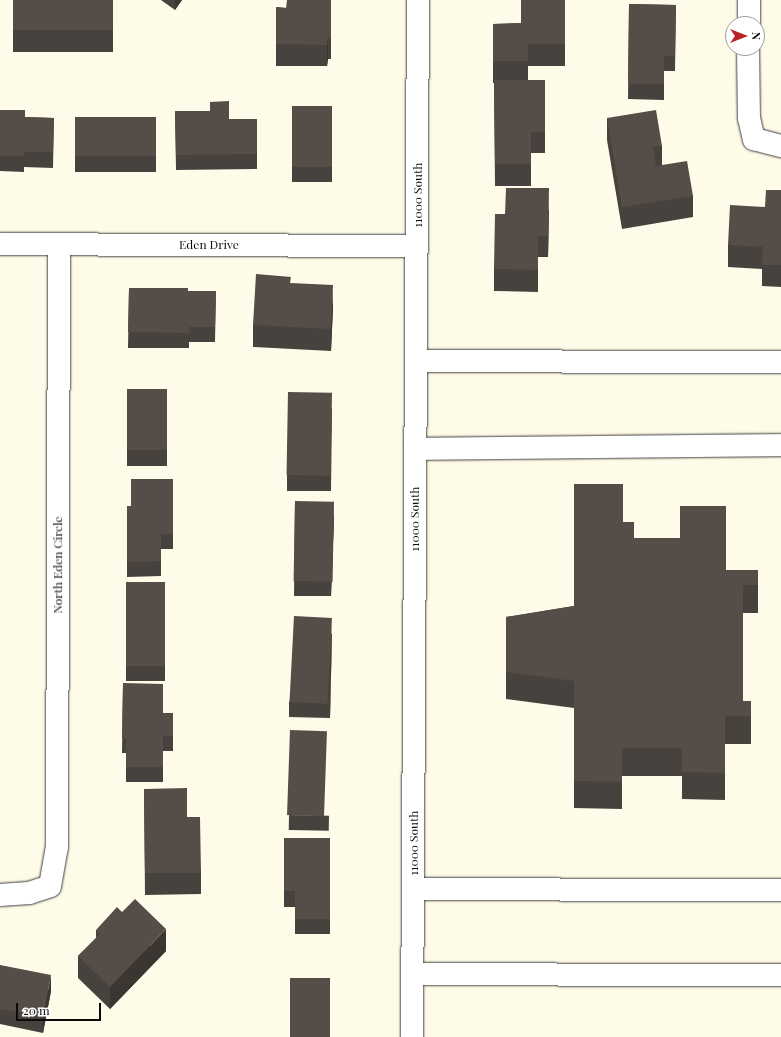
<!DOCTYPE html>
<style>
body{margin:0}
#map{position:relative;width:781px;height:1037px;overflow:hidden;background:#fffbe9;font-family:"Playfair Display",serif}
div>[style]{position:absolute}
.roads{filter:drop-shadow(0 0 1px #3e3e3e) drop-shadow(0 0 1px #3e3e3e)}
.minor>*{height:22px;margin:-11px;padding:0 11px;transform-origin:11px;border-radius:11px;background:#fff}
.wall>*{inset:0;background:#48423e;transform-origin:0 0}
.shaded-wall>*{inset:0;background:#3b3632}
.building>*{inset:0;background:#544d48;transform-origin:0 0}
span{translate:-50% -50%;white-space:nowrap;text-align:center;line-height:1.15;-webkit-text-stroke:4px #fff;paint-order:stroke}
.street-label{font-size:12px;color:#0b0b0b}
.north{position:absolute;left:725px;top:16px;width:40px;height:40px;box-sizing:border-box;background:#fff;border:1px solid #9d9d9d;border-radius:50%;rotate:90deg;font-size:11px;font-weight:700;line-height:16px;text-align:center;color:#0b0b0b}
.north::after{content:'';display:block;margin:auto;width:14px;height:18px;background:#bc2327;clip-path:polygon(50% 0,100% 100%,50% 72%,0 100%)}
.scale{position:absolute;left:16px;top:1003px;width:85px;height:18px;box-sizing:border-box;border:2px solid #0b0b0b;border-top:0;padding-left:5px;font-size:12px;line-height:14px;white-space:nowrap;color:#0b0b0b;-webkit-text-stroke:3px #fff;paint-order:stroke}
</style>
<div id="map">
<div class="roads">
<div class="minor">
<div style="left:749px;top:24px;width:24px;rotate:-90deg"></div>
<div style="left:748px;top:48px;width:70px;rotate:89.2deg"></div>
<div style="left:749px;top:118px;width:22px;rotate:77deg"></div>
<div style="left:754px;top:139px;width:28px;rotate:15deg"></div>
<div style="left:0;top:244px;width:417px;rotate:0.3deg"></div>
<div style="left:416px;top:361px;width:365px;rotate:0.2deg"></div>
<div style="left:415px;top:449px;width:366px;rotate:-0.6deg"></div>
<div style="left:414px;top:889px;width:367px;rotate:0.2deg"></div>
<div style="left:0;top:895px;width:29px;rotate:-4deg"></div>
<div style="left:29px;top:893px;width:22px;rotate:-18deg"></div>
<div style="left:50px;top:886px;width:40px;rotate:-80deg"></div>
<div style="left:57px;top:847px;width:603px;rotate:-89.81deg"></div>
<div style="left:412px;top:974px;width:369px;rotate:0.2deg"></div>
<div style="left:412px;top:1037px;width:1037px;rotate:-89.67deg"></div>
</div>
</div>
<div class="wall">
<div style="left:13px;top:0;width:100px;height:52px"></div>
<div style="clip-path:polygon(161px 0,182px 0,175px 10px)"></div>
<div style="clip-path:polygon(331px 0,331px 59px,328px 59px,327px 66px,276px 66px,276px 7px,286px 8px)"></div>
<div style="clip-path:polygon(565px 0,565px 66px,528px 66px,528px 80px,545px 80px,545px 153px,531px 153px,531px 186px,495px 186px,494px 83px,493px 83px,493px 24px,521px 23px)"></div>
<div style="clip-path:polygon(629px 4px,676px 5px,675px 71px,664px 71px,664px 100px,628px 99px)"></div>
<div style="left:292px;top:106px;width:40px;height:76px"></div>
<div style="clip-path:polygon(0 110px,25px 117px,54px 118px,53px 168px,24px 167px,24px 172px,0 171px)"></div>
<div style="clip-path:polygon(175px 111px,229px 119px,257px 119px,257px 169px,176px 170px)"></div>
<div style="left:75px;top:117px;width:81px;height:55px"></div>
<div style="clip-path:polygon(607px 118px,662px 146px,662px 165px,693px 196px,693px 217px,622px 229px,607px 140px)"></div>
<div style="clip-path:polygon(781px 190px,781px 287px,762px 286px,762px 269px,728px 267px,728px 245px)"></div>
<div style="clip-path:polygon(549px 210px,548px 257px,538px 257px,538px 292px,494px 291px,494px 269px,505px 214px)"></div>
<div style="clip-path:polygon(291px 283px,333px 307px,331px 351px,253px 347px,253px 325px)"></div>
<div style="clip-path:polygon(129px 288px,188px 291px,216px 291px,215px 342px,189px 342px,189px 348px,128px 348px)"></div>
<div style="left:127px;top:389px;width:40px;height:77px"></div>
<div style="clip-path:polygon(332px 408px,331px 491px,287px 491px,287px 475px)"></div>
<div style="clip-path:polygon(173px 479px,173px 549px,161px 549px,161px 576px,127px 577px,127px 506px,131px 506px)"></div>
<div style="clip-path:polygon(295px 501px,334px 517px,331px 596px,294px 596px)"></div>
<div style="clip-path:polygon(623px 522px,634px 538px,680px 538px,726px 570px,758px 570px,758px 613px,743px 613px,743px 701px,751px 701px,751px 744px,725px 744px,725px 800px,682px 799px,682px 776px,622px 776px,622px 809px,574px 808px,574px 708px,506px 699px,506px 617px,574px 606px)"></div>
<div style="left:126px;top:582px;width:39px;height:99px"></div>
<div style="clip-path:polygon(332px 633px,330px 718px,289px 717px,289px 702px)"></div>
<div style="clip-path:polygon(123px 683px,163px 713px,173px 713px,173px 751px,163px 751px,163px 782px,126px 782px,126px 753px,122px 753px)"></div>
<div style="clip-path:polygon(144px 789px,187px 817px,201px 873px,201px 894px,145px 895px)"></div>
<div style="left:289px;top:815px;width:40px;height:15px;rotate:1deg"></div>
<div style="clip-path:polygon(284px 838px,330px 838px,330px 934px,295px 934px,295px 907px,284px 907px)"></div>
<div style="clip-path:polygon(96px 930px,166px 951px,110px 1009px,78px 978px,78px 956px,96px 938px)"></div>
<div style="clip-path:polygon(0 965px,51px 991px,43px 1033px,0 1024px)"></div>
</div>
<div class="shaded-wall">
<div style="clip-path:polygon(175px 0,182px 0,175px 10px)"></div>
<div style="clip-path:polygon(328px 37px,328px 59px,327px 66px,327px 45px)"></div>
<div style="clip-path:polygon(549px 188px,549px 210px,548px 257px,548px 236px)"></div>
<div style="clip-path:polygon(333px 285px,333px 307px,331px 351px,331px 329px)"></div>
<div style="clip-path:polygon(334px 502px,334px 517px,331px 596px,331px 581px)"></div>
<div style="clip-path:polygon(332px 618px,332px 633px,330px 718px,330px 703px)"></div>
<div style="clip-path:polygon(166px 929px,166px 951px,110px 1009px,110px 987px)"></div>
<div style="clip-path:polygon(51px 975px,51px 991px,43px 1033px,43px 1017px)"></div>
</div>
<div class="building">
<div style="left:13px;top:0;width:100px;height:30px"></div>
<div style="clip-path:polygon(287px 0,331px 0,331px 37px,328px 37px,327px 45px,276px 44px,276px 7px,286px 8px)"></div>
<div style="clip-path:polygon(521px 0,565px 0,565px 44px,528px 44px,528px 61px,493px 61px,493px 24px,521px 23px)"></div>
<div style="clip-path:polygon(629px 4px,676px 5px,675px 56px,664px 56px,664px 84px,628px 84px)"></div>
<div style="clip-path:polygon(494px 80px,545px 80px,545px 132px,531px 132px,531px 164px,495px 164px)"></div>
<div style="clip-path:polygon(229px 101px,229px 119px,257px 119px,257px 154px,176px 155px,175px 111px,210px 111px,210px 102px)"></div>
<div style="left:292px;top:106px;width:40px;height:61px"></div>
<div style="clip-path:polygon(0 110px,25px 110px,25px 117px,54px 118px,53px 152px,24px 152px,24px 156px,0 156px)"></div>
<div style="clip-path:polygon(656px 110px,662px 146px,653px 147px,656px 166px,687px 161px,693px 196px,622px 207px,607px 118px)"></div>
<div style="left:75px;top:117px;width:81px;height:39px"></div>
<div style="clip-path:polygon(506px 188px,549px 188px,548px 236px,538px 236px,538px 270px,494px 269px,495px 214px,505px 214px)"></div>
<div style="clip-path:polygon(766px 190px,781px 190px,781px 265px,762px 265px,763px 247px,728px 245px,730px 205px,765px 207px)"></div>
<div style="clip-path:polygon(256px 274px,291px 277px,290px 283px,333px 285px,331px 329px,253px 325px)"></div>
<div style="clip-path:polygon(129px 288px,188px 288px,188px 291px,216px 291px,215px 327px,189px 327px,189px 333px,128px 332px)"></div>
<div style="left:127px;top:389px;width:40px;height:61px"></div>
<div style="left:288px;top:392px;width:44px;height:83px;rotate:1deg"></div>
<div style="clip-path:polygon(131px 479px,173px 479px,173px 534px,161px 534px,161px 561px,127px 562px,127px 506px,131px 506px)"></div>
<div style="clip-path:polygon(574px 484px,623px 484px,623px 522px,634px 522px,634px 538px,680px 538px,680px 506px,726px 506px,726px 570px,758px 570px,758px 585px,743px 585px,743px 701px,751px 701px,751px 716px,725px 716px,725px 773px,682px 772px,682px 748px,622px 748px,622px 782px,574px 781px,574px 681px,506px 672px,506px 617px,574px 606px)"></div>
<div style="left:295px;top:501px;width:39px;height:80px;rotate:1deg"></div>
<div style="left:126px;top:582px;width:39px;height:84px"></div>
<div style="left:294px;top:616px;width:38px;height:86px;rotate:3deg"></div>
<div style="clip-path:polygon(123px 683px,163px 684px,163px 713px,173px 713px,173px 736px,163px 736px,163px 767px,126px 767px,126px 738px,122px 738px)"></div>
<div style="left:290px;top:730px;width:37px;height:85px;rotate:2deg"></div>
<div style="clip-path:polygon(187px 788px,187px 817px,200px 817px,201px 873px,145px 873px,144px 789px)"></div>
<div style="clip-path:polygon(284px 838px,330px 838px,330px 919px,295px 919px,295px 891px,284px 891px)"></div>
<div style="clip-path:polygon(135px 899px,166px 929px,110px 987px,78px 956px,100px 934px,96px 930px,117px 907px,122px 912px)"></div>
<div style="clip-path:polygon(0 965px,51px 975px,43px 1017px,0 1009px)"></div>
<div style="left:290px;top:978px;width:40px;height:59px"></div>
</div>
<div class="street-label">
<span style="left:418px;top:195px;rotate:-90deg">11000 South</span>
<span style="left:209px;top:245px">Eden Drive</span>
<span style="left:415px;top:519px;rotate:-90deg">11000 South</span>
<span style="left:58px;top:565px;rotate:-90deg">North Eden Circle</span>
<span style="left:414px;top:843px;rotate:-90deg">11000 South</span>
</div>
<div class="north">N</div>
<div class="scale">20 m</div>
</div>
